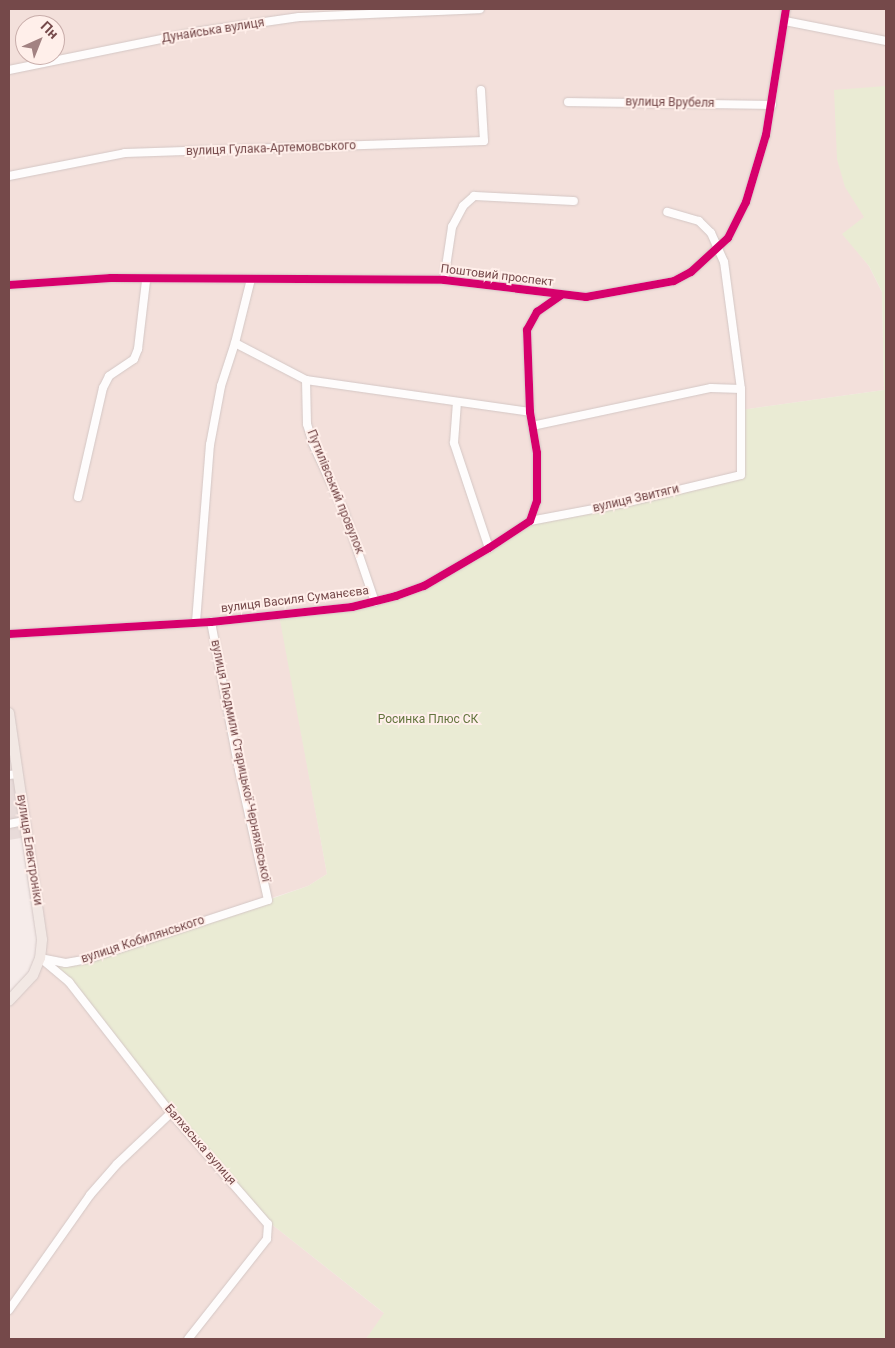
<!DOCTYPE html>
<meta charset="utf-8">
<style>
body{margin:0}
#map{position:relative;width:895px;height:1348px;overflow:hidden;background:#f6ecea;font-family:Roboto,sans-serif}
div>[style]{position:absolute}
.residential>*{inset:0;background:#f3e0db}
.industrial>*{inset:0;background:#e8dbd9}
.green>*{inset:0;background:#eaebd4}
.roads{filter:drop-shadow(0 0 1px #d4c7c5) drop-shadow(0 0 1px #d4c7c5)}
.minor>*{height:8px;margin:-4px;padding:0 4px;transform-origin:4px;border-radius:4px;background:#fefcfc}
.major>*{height:10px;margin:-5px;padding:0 5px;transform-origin:5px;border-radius:5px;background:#f2e8e4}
.cycleway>*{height:8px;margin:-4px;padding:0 4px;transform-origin:4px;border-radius:4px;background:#d6006c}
span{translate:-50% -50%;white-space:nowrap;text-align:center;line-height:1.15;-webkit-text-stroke:4px #ffefea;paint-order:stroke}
.street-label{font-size:12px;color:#75494a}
.park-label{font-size:12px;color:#63753e}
.frame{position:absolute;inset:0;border:10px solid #75494a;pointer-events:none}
.north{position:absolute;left:15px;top:15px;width:50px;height:50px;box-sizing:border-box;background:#ffefea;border:1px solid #c8adaa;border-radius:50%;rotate:44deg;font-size:14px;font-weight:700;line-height:20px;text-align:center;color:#75494a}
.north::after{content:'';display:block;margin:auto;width:18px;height:22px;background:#a28282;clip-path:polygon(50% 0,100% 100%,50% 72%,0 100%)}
</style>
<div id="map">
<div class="residential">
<div style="clip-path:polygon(evenodd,9px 9px,886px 9px,886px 212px,843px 234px,869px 266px,882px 292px,884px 390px,741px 410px,741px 475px,489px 548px,396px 596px,280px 615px,327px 874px,308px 886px,56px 969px,265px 1219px,385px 1314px,366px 1339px,9px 1339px,9px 1001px,40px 958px,9px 713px,9px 9px,25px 25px,55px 25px,55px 55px,25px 55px,25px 25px)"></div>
</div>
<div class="industrial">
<div style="clip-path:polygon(9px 713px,27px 837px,9px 840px)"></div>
</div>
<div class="green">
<div style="clip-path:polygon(886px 86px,886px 1339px,366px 1339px,384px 1313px,265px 1219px,171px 1113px,69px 982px,40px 958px,66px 963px,268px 900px,308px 886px,327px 874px,279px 615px,352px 607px,424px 586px,530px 521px,741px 475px,741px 410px,884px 390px,882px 292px,869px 266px,842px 234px,864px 217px,845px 187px,837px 159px,834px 90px)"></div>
</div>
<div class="roads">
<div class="minor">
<div style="left:785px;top:21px;width:103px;rotate:11.2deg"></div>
<div style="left:9px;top:70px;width:190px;rotate:-11.5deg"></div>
<div style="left:195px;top:32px;width:105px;rotate:-8.2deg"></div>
<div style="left:299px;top:17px;width:181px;rotate:-2.5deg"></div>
<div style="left:568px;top:102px;width:204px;rotate:0.8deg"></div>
<div style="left:9px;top:176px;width:118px;rotate:-11.2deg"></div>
<div style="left:125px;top:153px;width:359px;rotate:-1.9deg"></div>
<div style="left:484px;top:141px;width:51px;rotate:-93.4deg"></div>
<div style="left:444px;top:280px;width:54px;rotate:-81.4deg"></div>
<div style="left:452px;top:227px;width:24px;rotate:-62deg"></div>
<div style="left:463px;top:206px;width:15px;rotate:-42deg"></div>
<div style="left:474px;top:196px;width:100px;rotate:2.9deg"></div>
<div style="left:9px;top:285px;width:102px;rotate:-3.9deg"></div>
<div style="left:111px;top:278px;width:333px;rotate:0.3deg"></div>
<div style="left:444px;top:280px;width:143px;rotate:6.8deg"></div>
<div style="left:586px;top:297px;width:89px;rotate:-10.3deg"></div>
<div style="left:674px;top:281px;width:19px;rotate:-28deg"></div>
<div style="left:691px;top:272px;width:50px;rotate:-42.6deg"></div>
<div style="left:728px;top:238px;width:40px;rotate:-63.4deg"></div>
<div style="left:746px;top:202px;width:70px;rotate:-73.4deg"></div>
<div style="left:766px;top:135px;width:128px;rotate:-81deg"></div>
<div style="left:235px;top:343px;width:80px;rotate:27.5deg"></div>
<div style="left:306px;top:380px;width:226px;rotate:8.1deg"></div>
<div style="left:306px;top:380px;width:44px;rotate:88.7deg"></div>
<div style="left:307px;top:424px;width:21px;rotate:73deg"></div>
<div style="left:313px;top:444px;width:77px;rotate:65.4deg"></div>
<div style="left:345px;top:514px;width:93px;rotate:71.2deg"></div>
<div style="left:457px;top:402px;width:41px;rotate:94.2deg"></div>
<div style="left:454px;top:443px;width:111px;rotate:71.6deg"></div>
<div style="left:532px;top:426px;width:183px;rotate:-12deg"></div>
<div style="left:711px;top:388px;width:30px;rotate:2deg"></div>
<div style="left:78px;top:497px;width:112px;rotate:-77.1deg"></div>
<div style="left:103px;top:388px;width:13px;rotate:-63deg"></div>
<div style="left:109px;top:376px;width:30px;rotate:-34deg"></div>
<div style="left:134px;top:359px;width:11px;rotate:-68deg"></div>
<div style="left:138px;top:349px;width:68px;rotate:-83.3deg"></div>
<div style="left:530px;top:521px;width:92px;rotate:-10.7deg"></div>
<div style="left:620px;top:504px;width:124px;rotate:-13.5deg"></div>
<div style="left:741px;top:475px;width:86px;rotate:-90deg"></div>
<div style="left:741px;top:389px;width:128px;rotate:-97.6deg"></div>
<div style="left:724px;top:262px;width:32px;rotate:-114deg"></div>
<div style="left:711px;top:233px;width:17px;rotate:-135deg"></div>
<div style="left:699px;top:221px;width:33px;rotate:-164deg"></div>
<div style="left:196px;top:622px;width:178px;rotate:-85.5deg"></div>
<div style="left:210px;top:445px;width:60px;rotate:-79.4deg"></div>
<div style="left:221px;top:386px;width:45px;rotate:-72deg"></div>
<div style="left:235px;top:343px;width:66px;rotate:-76deg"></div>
<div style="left:9px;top:634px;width:202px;rotate:-3.4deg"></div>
<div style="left:211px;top:622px;width:142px;rotate:-6.1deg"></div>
<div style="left:352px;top:607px;width:45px;rotate:-14deg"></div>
<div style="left:396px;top:596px;width:30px;rotate:-20deg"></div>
<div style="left:424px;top:586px;width:75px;rotate:-30.3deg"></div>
<div style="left:489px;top:548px;width:49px;rotate:-33.4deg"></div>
<div style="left:530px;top:521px;width:21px;rotate:-71deg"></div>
<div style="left:537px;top:501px;width:48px;rotate:-90deg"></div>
<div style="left:537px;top:453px;width:42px;rotate:-99.7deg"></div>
<div style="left:530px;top:412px;width:82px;rotate:-92.1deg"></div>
<div style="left:527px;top:330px;width:21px;rotate:-61deg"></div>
<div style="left:537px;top:312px;width:29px;rotate:-35deg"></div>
<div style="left:9px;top:775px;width:9px;rotate:-6deg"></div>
<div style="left:9px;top:824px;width:16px;rotate:-11deg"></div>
<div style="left:40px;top:958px;width:26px;rotate:11deg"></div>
<div style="left:66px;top:963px;width:22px;rotate:-10deg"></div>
<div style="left:88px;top:959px;width:189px;rotate:-18.1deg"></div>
<div style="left:268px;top:900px;width:133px;rotate:-102.6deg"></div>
<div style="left:239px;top:770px;width:151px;rotate:-100.7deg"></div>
<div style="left:44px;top:961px;width:33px;rotate:40deg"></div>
<div style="left:69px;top:982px;width:166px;rotate:52.1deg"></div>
<div style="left:171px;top:1113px;width:147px;rotate:48.9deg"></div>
<div style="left:268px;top:1224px;width:15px;rotate:94deg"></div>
<div style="left:267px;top:1239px;width:127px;rotate:128.3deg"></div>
<div style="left:9px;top:1310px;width:141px;rotate:-54.8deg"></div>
<div style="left:90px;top:1195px;width:41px;rotate:-48.9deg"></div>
<div style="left:117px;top:1164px;width:74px;rotate:-43.4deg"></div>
</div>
<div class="major">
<div style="left:9px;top:713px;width:229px;rotate:81.7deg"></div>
<div style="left:42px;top:940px;width:18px;rotate:96deg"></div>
<div style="left:40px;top:958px;width:18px;rotate:112deg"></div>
<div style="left:33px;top:975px;width:35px;rotate:133deg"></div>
</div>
</div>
<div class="cycleway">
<div style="left:9px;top:285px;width:102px;rotate:-3.9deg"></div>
<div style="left:111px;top:278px;width:333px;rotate:0.3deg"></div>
<div style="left:444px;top:280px;width:143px;rotate:6.8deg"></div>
<div style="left:586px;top:297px;width:89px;rotate:-10.3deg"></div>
<div style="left:674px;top:281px;width:19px;rotate:-28deg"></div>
<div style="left:691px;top:272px;width:50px;rotate:-42.6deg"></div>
<div style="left:728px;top:238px;width:40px;rotate:-63.4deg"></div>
<div style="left:746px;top:202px;width:70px;rotate:-73.4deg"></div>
<div style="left:766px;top:135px;width:128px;rotate:-81deg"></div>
<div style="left:9px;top:634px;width:202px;rotate:-3.4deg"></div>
<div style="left:211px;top:622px;width:142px;rotate:-6.1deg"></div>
<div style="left:352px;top:607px;width:45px;rotate:-14deg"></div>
<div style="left:396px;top:596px;width:30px;rotate:-20deg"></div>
<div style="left:424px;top:586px;width:75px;rotate:-30.3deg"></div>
<div style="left:489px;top:548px;width:49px;rotate:-33.4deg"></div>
<div style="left:530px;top:521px;width:21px;rotate:-71deg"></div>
<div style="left:537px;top:501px;width:48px;rotate:-90deg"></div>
<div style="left:537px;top:453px;width:42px;rotate:-99.7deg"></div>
<div style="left:530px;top:412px;width:82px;rotate:-92.1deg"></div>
<div style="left:527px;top:330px;width:21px;rotate:-61deg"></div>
<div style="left:537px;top:312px;width:29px;rotate:-35deg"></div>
</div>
<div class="street-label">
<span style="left:213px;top:31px;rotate:-9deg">Дунайська вулиця</span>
<span style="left:670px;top:103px;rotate:1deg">вулиця Врубеля</span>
<span style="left:271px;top:149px;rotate:-2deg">вулиця Гулака-Артемовського</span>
<span style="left:497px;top:276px;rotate:7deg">Поштовий проспект</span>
<span style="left:335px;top:492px;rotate:68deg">Путилівський провулок</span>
<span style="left:636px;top:499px;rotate:-13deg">вулиця Звитяги</span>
<span style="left:295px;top:600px;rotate:-7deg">вулиця Василя Суманєєва</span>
<span style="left:240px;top:761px;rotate:78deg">вулиця Людмили Старицької-Черняхівської</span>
<span style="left:29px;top:850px;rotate:81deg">вулиця Електроніки</span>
<span style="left:143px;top:940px;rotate:-18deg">вулиця Кобилянського</span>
<span style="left:200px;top:1145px;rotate:49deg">Балхаська вулиця</span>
</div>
<div class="park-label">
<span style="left:428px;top:720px">Росинка Плюс СК</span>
</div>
<div class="frame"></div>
<div class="north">Пн</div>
</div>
